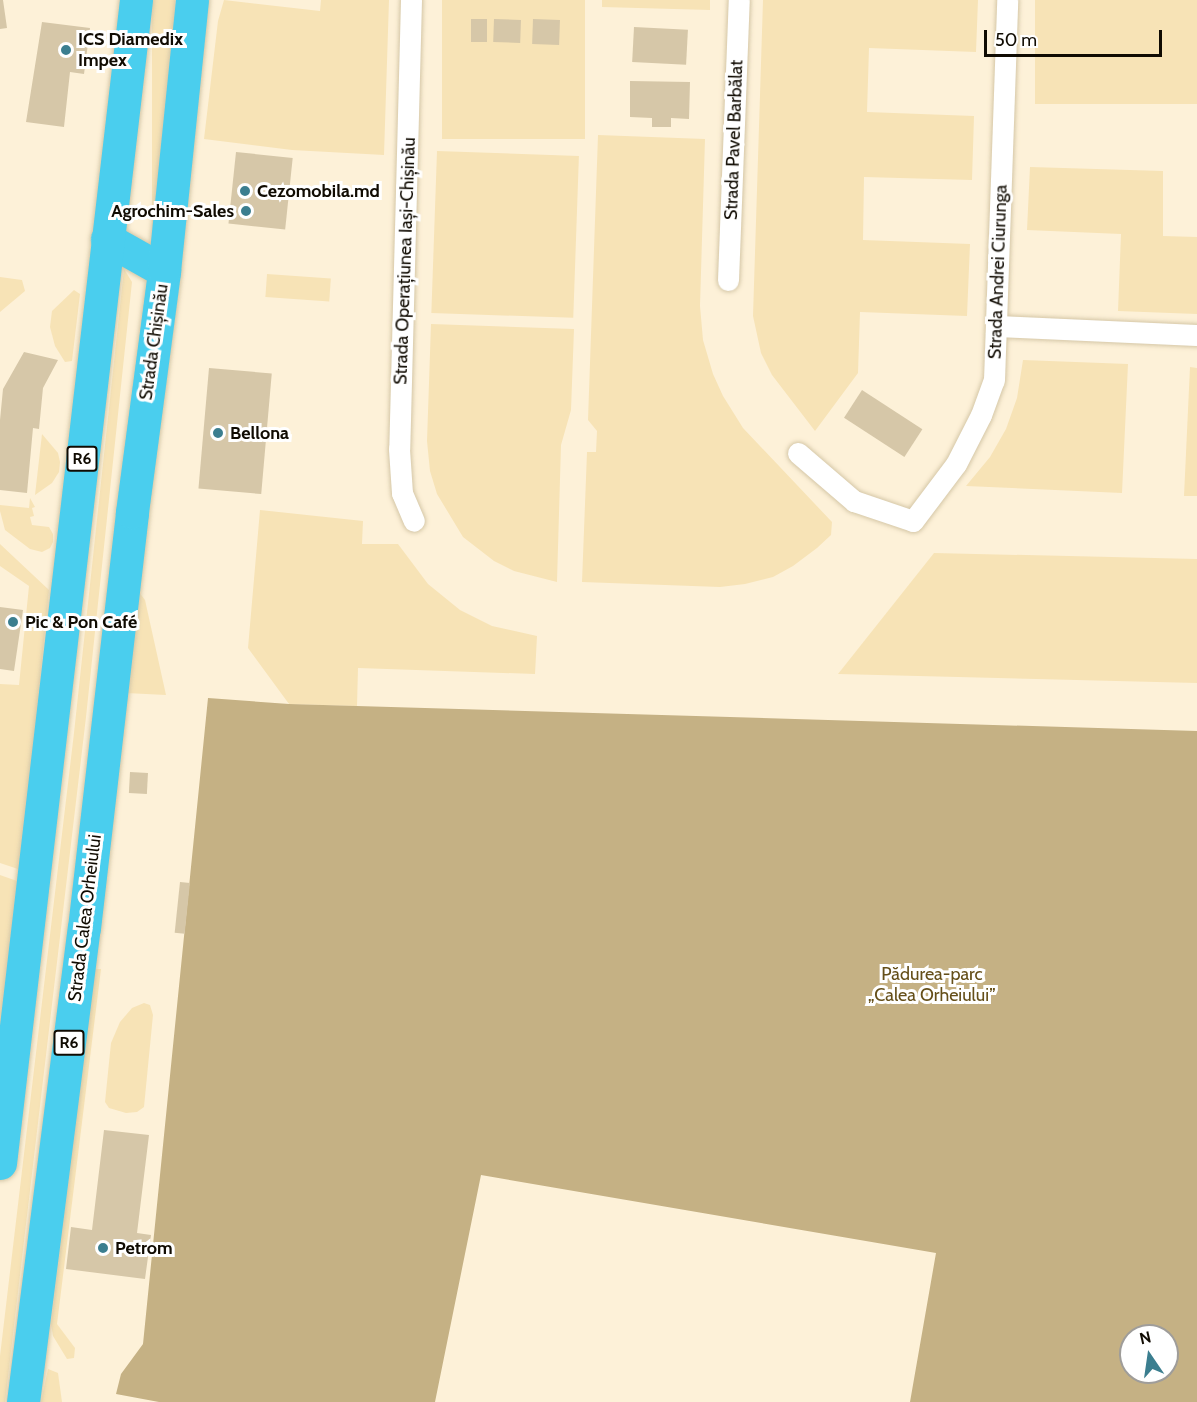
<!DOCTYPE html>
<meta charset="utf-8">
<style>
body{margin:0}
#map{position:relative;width:1197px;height:1402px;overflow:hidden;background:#fdf1d8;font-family:Cabin,sans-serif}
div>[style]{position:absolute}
.green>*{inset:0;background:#f7e3b6;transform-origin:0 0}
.forest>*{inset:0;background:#c5b184}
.building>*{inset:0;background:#d6c7a8;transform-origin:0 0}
.roads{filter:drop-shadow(0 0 2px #d5c7a7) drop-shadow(0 0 2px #d5c7a7)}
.street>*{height:21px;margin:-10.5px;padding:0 10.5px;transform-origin:10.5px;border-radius:10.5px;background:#fff}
.highway>*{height:33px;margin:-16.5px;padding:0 16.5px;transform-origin:16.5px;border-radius:16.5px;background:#4aceee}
.dots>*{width:16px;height:16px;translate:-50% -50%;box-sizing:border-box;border:3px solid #fff;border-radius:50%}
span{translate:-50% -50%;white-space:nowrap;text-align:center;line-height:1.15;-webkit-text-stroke:6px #fff;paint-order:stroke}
.shield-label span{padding:2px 4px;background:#fff;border:2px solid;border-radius:4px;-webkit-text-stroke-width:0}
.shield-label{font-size:16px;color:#100b02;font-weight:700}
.poi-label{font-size:18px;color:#100b02;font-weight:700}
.left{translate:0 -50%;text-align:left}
.right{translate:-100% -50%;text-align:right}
.street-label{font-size:18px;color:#100b02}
.park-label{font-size:18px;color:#654f19}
.north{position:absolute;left:1119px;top:1324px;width:60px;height:60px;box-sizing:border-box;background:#fff;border:2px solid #9f9d9a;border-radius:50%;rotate:347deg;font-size:16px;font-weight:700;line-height:24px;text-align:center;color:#100b02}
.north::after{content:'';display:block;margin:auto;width:21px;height:27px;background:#3b7e8f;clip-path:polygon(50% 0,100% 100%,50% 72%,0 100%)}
.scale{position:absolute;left:984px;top:30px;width:178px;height:27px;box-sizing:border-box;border:3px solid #100b02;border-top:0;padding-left:8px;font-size:18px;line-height:21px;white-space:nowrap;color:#100b02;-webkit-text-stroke:4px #fff;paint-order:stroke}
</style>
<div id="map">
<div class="green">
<div style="left:152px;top:0;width:23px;height:227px"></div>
<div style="clip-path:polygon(224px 0,320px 11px,321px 0,389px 0,384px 155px,292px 150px,204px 139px,218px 21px)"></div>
<div style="left:442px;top:0;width:143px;height:139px"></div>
<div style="clip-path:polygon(602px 0,710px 0,710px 10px,602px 7px)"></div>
<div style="clip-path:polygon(763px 0,978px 0,976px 52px,869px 48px,867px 112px,974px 116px,972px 180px,864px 177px,863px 240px,970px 244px,967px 316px,860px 312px,858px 373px,815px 431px,772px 375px,761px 353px,753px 316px)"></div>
<div style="left:1035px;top:0;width:162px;height:104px"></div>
<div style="clip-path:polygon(598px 135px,705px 139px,700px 306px,703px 340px,713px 374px,723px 396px,743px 428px,832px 522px,831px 535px,817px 548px,793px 566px,773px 577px,745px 584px,720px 587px,582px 582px,587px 452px,596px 452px,597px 431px,588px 420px)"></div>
<div style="left:437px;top:151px;width:142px;height:162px;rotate:2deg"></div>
<div style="clip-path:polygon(1030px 167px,1163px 171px,1163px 236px,1197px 237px,1197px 314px,1118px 311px,1121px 234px,1027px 230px)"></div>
<div style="clip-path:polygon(124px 269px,132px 282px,86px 717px,5px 1402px,0 1402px,0 1356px,74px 733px)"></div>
<div style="left:267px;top:274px;width:64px;height:23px;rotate:4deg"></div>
<div style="clip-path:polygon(0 277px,22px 280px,25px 291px,0 312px)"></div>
<div style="clip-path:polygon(74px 290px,80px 294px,72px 361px,65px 362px,55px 346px,50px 327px,52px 311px)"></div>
<div style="clip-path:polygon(431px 324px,574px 329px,571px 410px,561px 445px,557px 582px,514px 571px,494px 561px,463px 537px,437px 494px,430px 471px,427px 441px)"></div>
<div style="clip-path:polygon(1023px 360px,1128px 364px,1122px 493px,966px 486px,990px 457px,1006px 429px,1017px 398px)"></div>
<div style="clip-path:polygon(1190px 367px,1197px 368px,1197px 496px,1184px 496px)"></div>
<div style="clip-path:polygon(42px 434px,58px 453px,60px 462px,59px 472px,52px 483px,35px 495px)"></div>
<div style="clip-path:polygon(30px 498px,35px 507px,32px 508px,34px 516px,30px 517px,32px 525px,49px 527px,53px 534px,53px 542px,50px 548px,42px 552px,30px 549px,5px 530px,0 511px,0 505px,29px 508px)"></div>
<div style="clip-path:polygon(260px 510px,363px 521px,362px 544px,398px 544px,428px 584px,460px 610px,492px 626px,537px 636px,535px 674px,358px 668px,357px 706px,289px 704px,248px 648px)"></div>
<div style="clip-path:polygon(0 544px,49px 590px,21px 870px,0 863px,0 684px,19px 685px,29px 586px,0 566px)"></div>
<div style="clip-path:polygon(934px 553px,1197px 559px,1197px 683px,838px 674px)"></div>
<div style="clip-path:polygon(138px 591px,145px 600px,166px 695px,126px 693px)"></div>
<div style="clip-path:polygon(0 875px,17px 881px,0 1027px)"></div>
<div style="clip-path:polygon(94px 969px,101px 969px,57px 1324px,75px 1348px,74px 1358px,67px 1359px,53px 1336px,51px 1324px)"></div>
<div style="clip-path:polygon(144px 1003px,150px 1005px,153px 1015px,144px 1107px,137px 1112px,126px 1113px,109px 1108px,105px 1102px,111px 1043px,120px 1022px,132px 1008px)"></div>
<div style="clip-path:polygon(48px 1369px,58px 1373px,62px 1402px,41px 1402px)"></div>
</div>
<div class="forest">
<div style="clip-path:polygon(evenodd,208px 698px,289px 704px,1197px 731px,1197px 1402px,910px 1402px,936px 1253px,481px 1175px,435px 1402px,159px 1402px,116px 1394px,121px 1374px,143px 1344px,208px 698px,1131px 1336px,1167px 1336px,1167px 1372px,1131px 1372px,1131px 1336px)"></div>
</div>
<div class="building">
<div style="clip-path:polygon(0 0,3px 0,7px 28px,0 29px)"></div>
<div style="left:471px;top:19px;width:16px;height:23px"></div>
<div style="left:494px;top:19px;width:27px;height:23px;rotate:2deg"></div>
<div style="left:533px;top:19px;width:27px;height:25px;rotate:2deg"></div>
<div style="clip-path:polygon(42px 22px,90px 28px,84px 74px,70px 72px,64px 127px,26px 122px)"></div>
<div style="left:634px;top:27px;width:54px;height:35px;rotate:3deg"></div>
<div style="clip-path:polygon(630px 81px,690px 82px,689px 119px,671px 118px,671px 127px,652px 127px,652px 118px,630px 117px)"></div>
<div style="left:236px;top:152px;width:57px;height:72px;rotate:6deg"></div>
<div style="clip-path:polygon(24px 352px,58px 360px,43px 388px,39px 429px,33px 428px,27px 493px,0 490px,0 420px,3px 389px)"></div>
<div style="left:209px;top:368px;width:63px;height:121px;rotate:5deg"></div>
<div style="left:862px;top:390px;width:72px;height:33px;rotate:33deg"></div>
<div style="clip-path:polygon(0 607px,23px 610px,14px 671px,0 669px)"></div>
<div style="left:130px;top:772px;width:18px;height:21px;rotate:3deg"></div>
<div style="left:180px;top:882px;width:10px;height:51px;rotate:6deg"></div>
<div style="clip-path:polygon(104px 1130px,149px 1135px,137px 1233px,151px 1235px,145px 1279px,66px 1269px,71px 1227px,92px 1230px)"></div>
</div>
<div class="roads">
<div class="street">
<div style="left:411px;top:0;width:449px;rotate:91.5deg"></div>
<div style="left:399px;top:449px;width:44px;rotate:86.1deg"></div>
<div style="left:402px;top:493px;width:30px;rotate:67deg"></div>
<div style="left:728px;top:280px;width:280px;rotate:-87.8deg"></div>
<div style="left:997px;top:326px;width:200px;rotate:2.6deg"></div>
<div style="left:798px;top:453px;width:74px;rotate:40.6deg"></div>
<div style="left:854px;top:501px;width:62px;rotate:18.7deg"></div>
<div style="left:913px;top:521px;width:71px;rotate:-53deg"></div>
<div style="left:956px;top:464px;width:55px;rotate:-63deg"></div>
<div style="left:981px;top:415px;width:37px;rotate:-70deg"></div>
<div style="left:994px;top:380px;width:380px;rotate:-88deg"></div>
</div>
<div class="highway">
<div style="left:107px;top:239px;width:65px;rotate:29.3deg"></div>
<div style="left:0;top:1163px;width:1171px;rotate:-83.33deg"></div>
<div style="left:23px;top:1402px;width:478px;rotate:-82.7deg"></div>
<div style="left:84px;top:928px;width:419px;rotate:-83.4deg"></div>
<div style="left:132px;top:512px;width:243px;rotate:-82.4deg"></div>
<div style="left:164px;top:271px;width:272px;rotate:-84.1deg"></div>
</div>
</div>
<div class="dots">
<div style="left:66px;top:50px;background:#3b7e8f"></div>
<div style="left:245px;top:191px;background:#3b7e8f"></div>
<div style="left:246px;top:211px;background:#3b7e8f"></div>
<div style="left:218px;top:433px;background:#3b7e8f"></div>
<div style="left:13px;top:622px;background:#3b7e8f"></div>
<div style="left:103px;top:1248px;background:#3b7e8f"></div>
</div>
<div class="shield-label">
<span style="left:82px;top:459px">R6</span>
<span style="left:69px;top:1043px">R6</span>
</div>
<div class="poi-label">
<span class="left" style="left:78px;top:50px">ICS Diamedix<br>Impex</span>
<span class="left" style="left:257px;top:191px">Cezomobila.md</span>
<span class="right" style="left:234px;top:211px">Agrochim-Sales</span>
<span class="left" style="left:230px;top:433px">Bellona</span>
<span class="left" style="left:25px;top:622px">Pic &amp; Pon Café</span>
<span class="left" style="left:115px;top:1248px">Petrom</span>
</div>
<div class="street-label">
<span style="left:734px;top:140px;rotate:-88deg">Strada Pavel Barbălat</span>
<span style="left:405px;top:261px;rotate:-88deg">Strada Operațiunea Iași-Chișinău</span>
<span style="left:998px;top:272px;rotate:-88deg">Strada Andrei Ciurunga</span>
<span style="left:154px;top:342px;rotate:-82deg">Strada Chișinău</span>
<span style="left:85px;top:918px;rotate:-83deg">Strada Calea Orheiului</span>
</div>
<div class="park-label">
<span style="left:932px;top:985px">Pădurea-parc<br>„Calea Orheiului”</span>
</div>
<div class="north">N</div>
<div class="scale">50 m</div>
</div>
